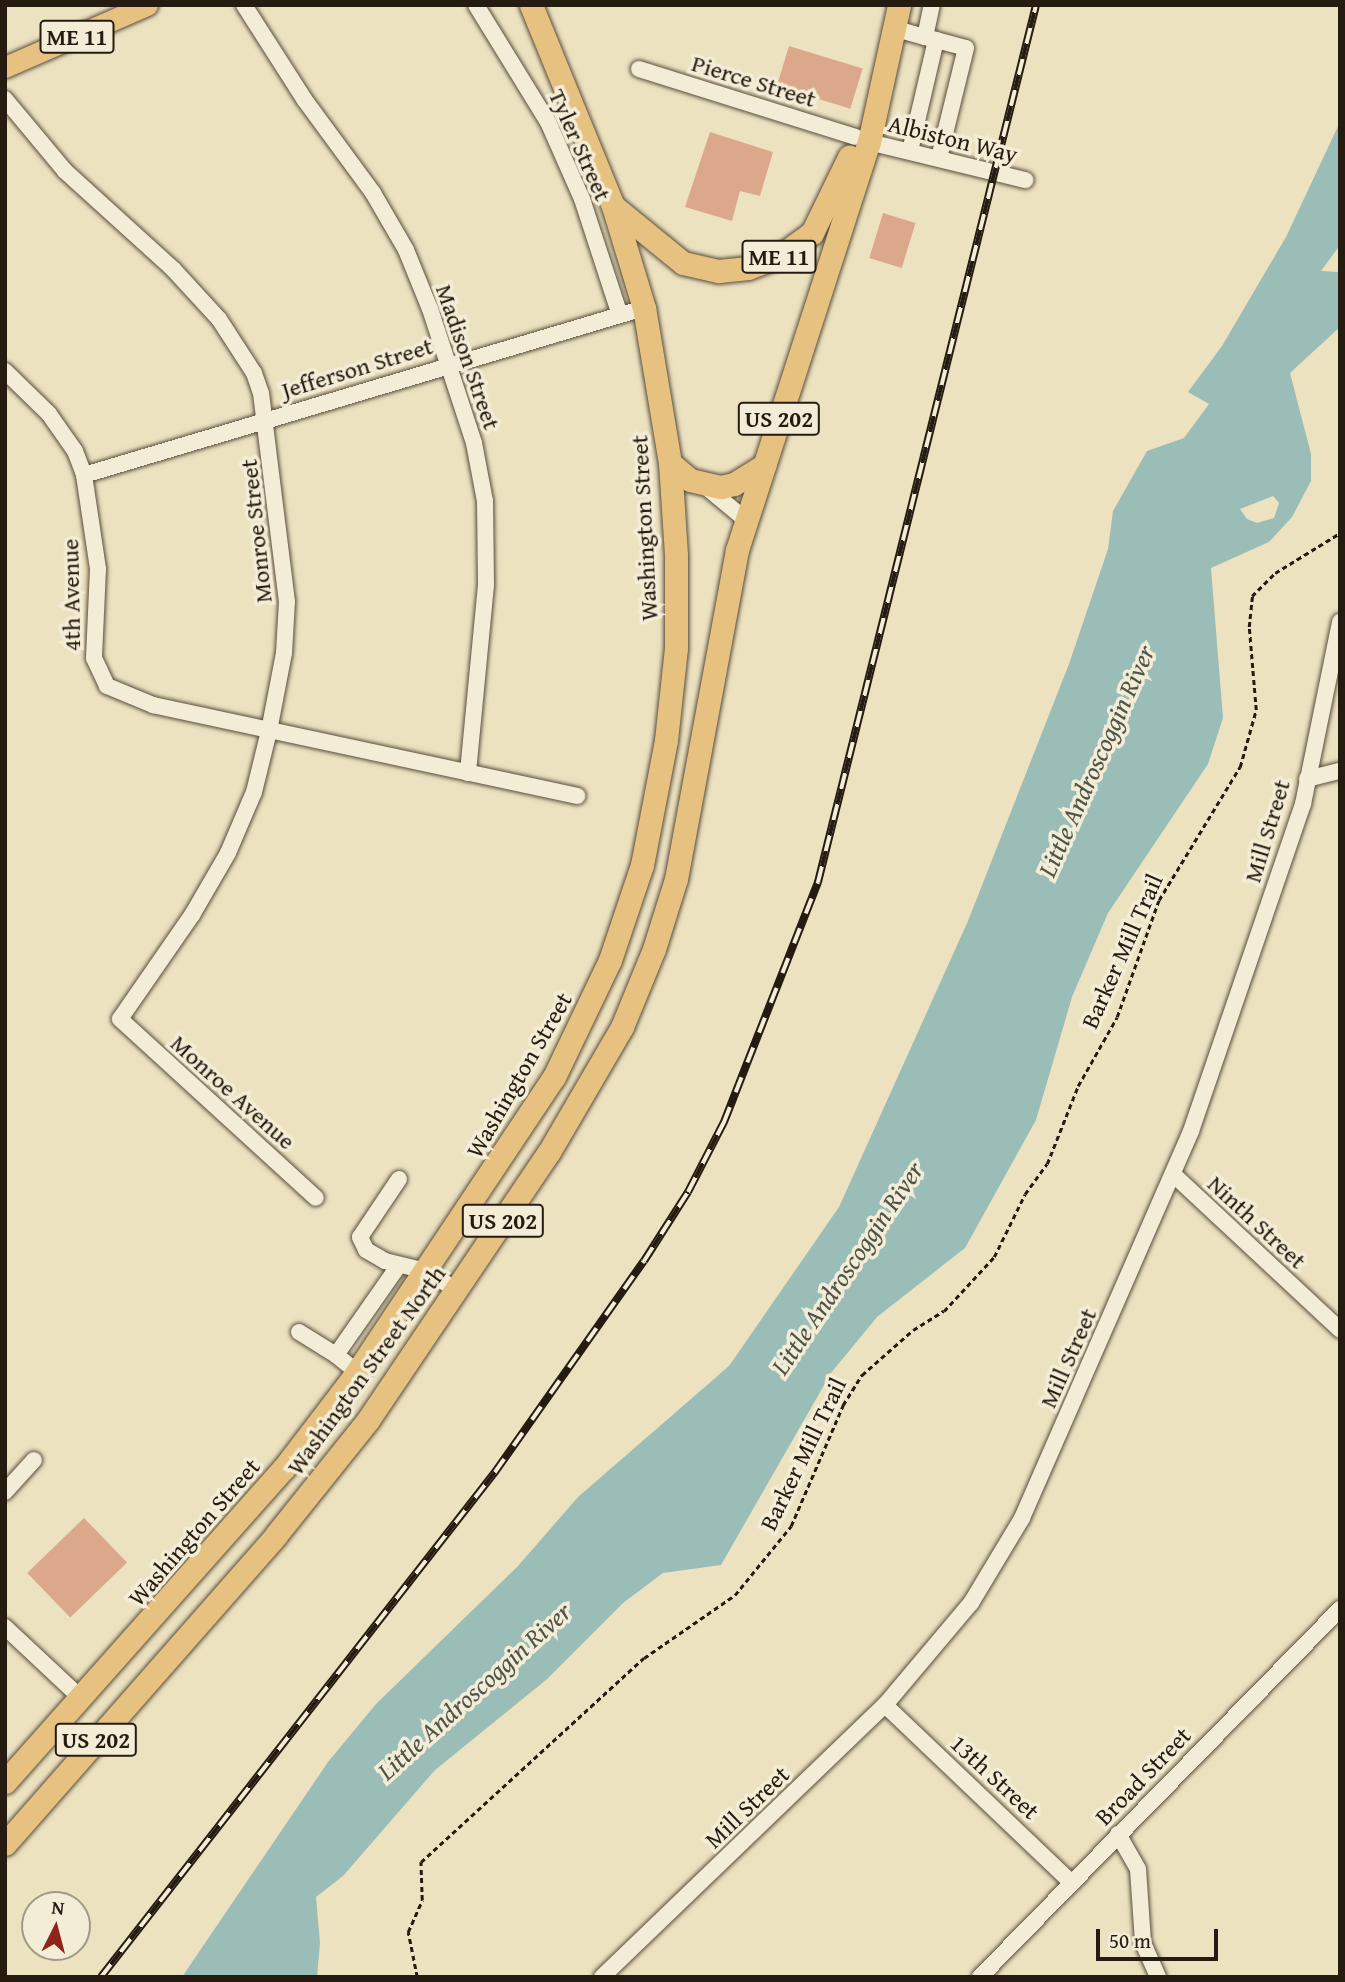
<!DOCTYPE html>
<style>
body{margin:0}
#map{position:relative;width:1345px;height:1982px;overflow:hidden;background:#ede2c0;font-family:"Gentium Book Plus",serif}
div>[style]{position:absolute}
.water>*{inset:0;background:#9abdb7}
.building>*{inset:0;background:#dba88c;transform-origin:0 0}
.path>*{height:2.5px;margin-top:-1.25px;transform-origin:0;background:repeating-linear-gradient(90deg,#261b10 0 5px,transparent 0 8.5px)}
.roads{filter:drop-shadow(0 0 2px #584d3c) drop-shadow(0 0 2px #584d3c)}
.minor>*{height:16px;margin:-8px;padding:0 8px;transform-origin:8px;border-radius:8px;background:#f3ecd6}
.major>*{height:21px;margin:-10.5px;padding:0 10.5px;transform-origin:10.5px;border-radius:10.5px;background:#e6c180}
.highway>*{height:23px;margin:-11.5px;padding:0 11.5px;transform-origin:11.5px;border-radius:11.5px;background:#e6c180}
.rail>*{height:8px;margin-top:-4px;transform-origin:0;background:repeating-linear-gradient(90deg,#f3ecd6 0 16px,#261b10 0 32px);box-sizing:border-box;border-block:2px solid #261b10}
span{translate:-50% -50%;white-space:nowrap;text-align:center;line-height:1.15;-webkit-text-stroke:7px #f3ecd6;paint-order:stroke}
.shield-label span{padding:2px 5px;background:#f3ecd6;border:2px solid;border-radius:5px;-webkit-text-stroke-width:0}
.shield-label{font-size:23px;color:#261b10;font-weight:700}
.street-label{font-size:24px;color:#261b10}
.water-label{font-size:26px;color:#4f544a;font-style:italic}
.frame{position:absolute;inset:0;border:7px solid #261b10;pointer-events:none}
.north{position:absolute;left:21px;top:1891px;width:70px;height:70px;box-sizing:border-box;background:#f3ecd6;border:2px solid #a19887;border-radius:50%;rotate:6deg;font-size:19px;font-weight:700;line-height:28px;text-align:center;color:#261b10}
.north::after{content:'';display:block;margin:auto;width:24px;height:32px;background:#8f2418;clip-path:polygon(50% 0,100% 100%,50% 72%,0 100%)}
.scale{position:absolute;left:1096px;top:1929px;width:122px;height:32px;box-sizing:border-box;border:4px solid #261b10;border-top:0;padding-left:9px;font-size:21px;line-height:24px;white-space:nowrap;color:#261b10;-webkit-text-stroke:5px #f3ecd6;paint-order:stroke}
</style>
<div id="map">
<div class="water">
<div style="clip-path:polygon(evenodd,1340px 122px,1340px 245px,1321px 271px,1340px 272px,1340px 327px,1290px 373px,1311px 454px,1311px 481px,1292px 517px,1269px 542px,1211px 568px,1223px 718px,1208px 764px,1108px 913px,1072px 997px,1036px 1120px,965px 1248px,877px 1317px,831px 1373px,721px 1565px,663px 1573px,623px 1603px,546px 1680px,435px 1770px,343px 1876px,316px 1897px,320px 1943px,317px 1977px,182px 1977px,328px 1762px,376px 1704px,518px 1566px,578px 1497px,729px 1366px,839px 1207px,968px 921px,1069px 664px,1108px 549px,1113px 511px,1147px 451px,1184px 438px,1209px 404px,1188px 392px,1222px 346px,1286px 237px,1340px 122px,1273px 496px,1279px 503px,1274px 518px,1257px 523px,1247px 519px,1240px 509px,1273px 496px)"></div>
</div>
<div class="building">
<div style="left:789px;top:46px;width:77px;height:42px;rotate:17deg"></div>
<div style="clip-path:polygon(710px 132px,773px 152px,760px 196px,740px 191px,732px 221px,685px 207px)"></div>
<div style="left:883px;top:213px;width:34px;height:47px;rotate:17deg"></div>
<div style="left:84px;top:1518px;width:62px;height:79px;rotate:46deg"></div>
</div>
<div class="path">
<div style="left:417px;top:1977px;width:46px;rotate:-101.3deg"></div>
<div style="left:408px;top:1932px;width:35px;rotate:-66deg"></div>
<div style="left:422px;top:1900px;width:38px;rotate:-92deg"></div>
<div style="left:421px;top:1862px;width:302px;rotate:-42.5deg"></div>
<div style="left:644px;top:1658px;width:111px;rotate:-34.7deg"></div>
<div style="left:735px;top:1595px;width:89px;rotate:-50.9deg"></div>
<div style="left:791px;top:1526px;width:132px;rotate:-66.7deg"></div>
<div style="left:843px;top:1405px;width:36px;rotate:-58deg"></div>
<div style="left:862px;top:1375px;width:68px;rotate:-41.4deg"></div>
<div style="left:913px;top:1330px;width:36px;rotate:-32deg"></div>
<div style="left:944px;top:1311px;width:74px;rotate:-47.2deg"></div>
<div style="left:994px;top:1257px;width:70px;rotate:-63.8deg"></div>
<div style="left:1025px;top:1194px;width:37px;rotate:-54deg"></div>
<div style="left:1047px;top:1164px;width:84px;rotate:-68.3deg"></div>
<div style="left:1078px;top:1086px;width:79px;rotate:-60.5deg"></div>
<div style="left:1117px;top:1017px;width:124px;rotate:-70.3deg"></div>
<div style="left:1159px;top:900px;width:156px;rotate:-58.7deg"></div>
<div style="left:1240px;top:767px;width:59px;rotate:-74.3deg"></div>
<div style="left:1256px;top:710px;width:83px;rotate:-94.8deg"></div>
<div style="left:1249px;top:627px;width:31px;rotate:-84deg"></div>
<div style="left:1252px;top:596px;width:33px;rotate:-45deg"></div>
<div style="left:1275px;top:573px;width:76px;rotate:-31.6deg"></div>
</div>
<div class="roads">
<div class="minor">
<div style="left:244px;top:5px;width:112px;rotate:57.4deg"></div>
<div style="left:304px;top:99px;width:117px;rotate:53.7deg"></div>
<div style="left:373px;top:193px;width:66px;rotate:59.9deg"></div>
<div style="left:406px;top:250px;width:64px;rotate:67.9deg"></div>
<div style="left:430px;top:309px;width:141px;rotate:71.8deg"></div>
<div style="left:474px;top:443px;width:59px;rotate:79.3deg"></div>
<div style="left:485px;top:501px;width:84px;rotate:89.3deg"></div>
<div style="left:486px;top:585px;width:189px;rotate:95.5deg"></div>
<div style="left:476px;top:5px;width:137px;rotate:58.4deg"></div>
<div style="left:548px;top:122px;width:84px;rotate:66.2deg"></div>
<div style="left:582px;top:199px;width:122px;rotate:71.9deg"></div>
<div style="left:893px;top:28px;width:33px;rotate:16deg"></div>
<div style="left:925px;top:37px;width:33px;rotate:-78deg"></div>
<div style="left:925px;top:37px;width:42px;rotate:15deg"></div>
<div style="left:966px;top:48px;width:113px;rotate:103.8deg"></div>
<div style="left:639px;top:69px;width:227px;rotate:17.4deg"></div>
<div style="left:5px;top:99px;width:94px;rotate:50.2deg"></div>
<div style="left:65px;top:171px;width:146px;rotate:42.2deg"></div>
<div style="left:173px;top:269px;width:68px;rotate:47.4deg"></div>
<div style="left:219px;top:319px;width:64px;rotate:57.1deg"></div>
<div style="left:254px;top:373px;width:21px;rotate:71deg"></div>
<div style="left:261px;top:393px;width:210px;rotate:82.9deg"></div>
<div style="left:287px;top:601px;width:52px;rotate:93.3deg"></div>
<div style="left:284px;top:653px;width:79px;rotate:100.9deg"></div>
<div style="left:269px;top:731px;width:63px;rotate:103.8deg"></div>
<div style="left:254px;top:792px;width:66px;rotate:113.1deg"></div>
<div style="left:228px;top:853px;width:72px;rotate:120.1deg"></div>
<div style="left:192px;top:915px;width:126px;rotate:124.7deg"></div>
<div style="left:120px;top:1019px;width:265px;rotate:42.4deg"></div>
<div style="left:869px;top:142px;width:161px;rotate:13.7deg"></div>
<div style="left:910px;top:151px;width:114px;rotate:-76.8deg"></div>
<div style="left:5px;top:371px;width:62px;rotate:44.3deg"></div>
<div style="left:49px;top:414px;width:45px;rotate:54.9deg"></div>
<div style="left:75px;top:451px;width:26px;rotate:69deg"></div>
<div style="left:84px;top:475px;width:95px;rotate:81.5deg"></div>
<div style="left:98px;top:569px;width:89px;rotate:92.6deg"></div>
<div style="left:94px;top:658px;width:31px;rotate:65deg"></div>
<div style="left:107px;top:686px;width:50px;rotate:22.4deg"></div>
<div style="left:153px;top:705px;width:434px;rotate:12.1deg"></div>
<div style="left:84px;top:475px;width:584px;rotate:-16.61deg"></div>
<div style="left:705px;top:486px;width:53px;rotate:39.7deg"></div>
<div style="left:1307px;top:779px;width:34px;rotate:-14deg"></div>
<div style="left:1174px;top:1175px;width:227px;rotate:43deg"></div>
<div style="left:399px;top:1179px;width:70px;rotate:123.9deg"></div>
<div style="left:360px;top:1237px;width:14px;rotate:65deg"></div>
<div style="left:366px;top:1250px;width:22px;rotate:30deg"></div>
<div style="left:385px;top:1261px;width:42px;rotate:13.7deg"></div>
<div style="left:426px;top:1271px;width:36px;rotate:32deg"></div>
<div style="left:299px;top:1332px;width:44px;rotate:31.9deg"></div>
<div style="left:357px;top:1372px;width:27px;rotate:-141deg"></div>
<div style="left:336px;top:1355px;width:110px;rotate:-55deg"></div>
<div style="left:5px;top:1492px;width:43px;rotate:-47.8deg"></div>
<div style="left:5px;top:1627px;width:104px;rotate:43.1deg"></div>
<div style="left:885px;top:1705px;width:258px;rotate:43.6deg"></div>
<div style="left:1118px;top:1834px;width:40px;rotate:60.3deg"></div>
<div style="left:1138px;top:1869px;width:74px;rotate:86.1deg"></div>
<div style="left:1143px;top:1943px;width:37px;rotate:66deg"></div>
<div style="left:602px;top:1977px;width:393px;rotate:-43.9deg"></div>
<div style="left:885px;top:1705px;width:133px;rotate:-49.9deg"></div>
<div style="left:971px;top:1603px;width:99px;rotate:-59deg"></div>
<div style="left:1022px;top:1518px;width:422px;rotate:-66.4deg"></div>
<div style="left:1191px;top:1131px;width:346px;rotate:-71.1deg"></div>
<div style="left:1303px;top:804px;width:186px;rotate:-78.5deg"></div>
<div style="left:980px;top:1977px;width:515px;rotate:-45.63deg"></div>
</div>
<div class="major">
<div style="left:5px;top:67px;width:155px;rotate:-23.6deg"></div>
</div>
<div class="highway">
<div style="left:613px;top:206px;width:90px;rotate:39.2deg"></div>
<div style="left:683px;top:263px;width:37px;rotate:13deg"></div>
<div style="left:719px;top:271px;width:29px;rotate:-6deg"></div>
<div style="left:748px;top:268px;width:34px;rotate:-21deg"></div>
<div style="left:780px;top:256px;width:39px;rotate:-36deg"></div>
<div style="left:812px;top:233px;width:85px;rotate:-64deg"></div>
<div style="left:670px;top:463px;width:26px;rotate:40deg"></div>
<div style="left:690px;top:480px;width:32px;rotate:13deg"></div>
<div style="left:721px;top:487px;width:13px;rotate:-13deg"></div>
<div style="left:734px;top:484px;width:36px;rotate:-32deg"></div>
<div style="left:5px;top:1782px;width:420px;rotate:-48.4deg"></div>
<div style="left:284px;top:1468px;width:117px;rotate:-52.6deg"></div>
<div style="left:355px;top:1375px;width:358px;rotate:-56.3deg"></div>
<div style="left:554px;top:1077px;width:130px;rotate:-64.4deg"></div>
<div style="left:610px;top:960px;width:100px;rotate:-71.4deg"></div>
<div style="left:642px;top:865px;width:127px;rotate:-79.1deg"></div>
<div style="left:666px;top:740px;width:93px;rotate:-83.8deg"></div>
<div style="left:676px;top:648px;width:93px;rotate:-90deg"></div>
<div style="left:676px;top:555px;width:92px;rotate:-93.7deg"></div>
<div style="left:670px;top:463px;width:157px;rotate:-99.5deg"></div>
<div style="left:644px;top:308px;width:107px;rotate:-106.9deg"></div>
<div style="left:613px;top:206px;width:217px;rotate:-112.2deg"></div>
<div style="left:5px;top:1844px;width:411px;rotate:-48.7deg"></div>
<div style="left:276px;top:1535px;width:147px;rotate:-51.3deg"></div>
<div style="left:368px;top:1420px;width:323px;rotate:-56deg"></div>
<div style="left:549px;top:1152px;width:145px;rotate:-59.7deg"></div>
<div style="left:622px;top:1027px;width:84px;rotate:-67.7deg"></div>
<div style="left:654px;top:949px;width:73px;rotate:-72.6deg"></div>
<div style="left:676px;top:879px;width:335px;rotate:-79.5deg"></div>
<div style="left:737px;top:550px;width:429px;rotate:-72.1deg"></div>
<div style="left:869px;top:142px;width:140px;rotate:-77.6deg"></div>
</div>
</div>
<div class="rail">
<div style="left:101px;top:1977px;width:641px;rotate:-52.04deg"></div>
<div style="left:495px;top:1472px;width:258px;rotate:-54.8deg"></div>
<div style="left:644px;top:1261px;width:82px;rotate:-57.5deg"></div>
<div style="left:688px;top:1192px;width:79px;rotate:-62.8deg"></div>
<div style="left:724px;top:1122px;width:258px;rotate:-68.6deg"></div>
<div style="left:818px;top:882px;width:904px;rotate:-76.04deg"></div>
</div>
<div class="shield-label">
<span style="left:77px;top:37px">ME 11</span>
<span style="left:779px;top:257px">ME 11</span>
<span style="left:779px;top:419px">US 202</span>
<span style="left:503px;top:1221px">US 202</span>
<span style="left:96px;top:1740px">US 202</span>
</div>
<div class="street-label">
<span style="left:754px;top:81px;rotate:17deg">Pierce Street</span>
<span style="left:953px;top:139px;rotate:14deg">Albiston Way</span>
<span style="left:580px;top:145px;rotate:66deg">Tyler Street</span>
<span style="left:468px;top:357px;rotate:71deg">Madison Street</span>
<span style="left:357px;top:368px;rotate:-17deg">Jefferson Street</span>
<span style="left:644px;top:528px;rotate:-93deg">Washington Street</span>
<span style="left:256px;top:531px;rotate:-96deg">Monroe Street</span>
<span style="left:71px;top:595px;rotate:-91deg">4th Avenue</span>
<span style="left:1267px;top:831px;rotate:-73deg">Mill Street</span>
<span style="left:1122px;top:951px;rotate:-66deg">Barker Mill Trail</span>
<span style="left:519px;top:1075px;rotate:-60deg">Washington Street</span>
<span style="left:233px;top:1092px;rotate:42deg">Monroe Avenue</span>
<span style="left:1257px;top:1222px;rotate:43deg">Ninth Street</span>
<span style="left:1068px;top:1358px;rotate:-66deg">Mill Street</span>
<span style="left:366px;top:1370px;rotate:-54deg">Washington Street North</span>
<span style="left:803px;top:1454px;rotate:-64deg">Barker Mill Trail</span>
<span style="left:194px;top:1532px;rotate:-49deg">Washington Street</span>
<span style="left:1143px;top:1776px;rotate:-46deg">Broad Street</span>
<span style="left:995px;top:1777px;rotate:43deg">13th Street</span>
<span style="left:747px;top:1807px;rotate:-44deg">Mill Street</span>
</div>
<div class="water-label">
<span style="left:1096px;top:761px;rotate:-66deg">Little Androscoggin River</span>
<span style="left:847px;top:1268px;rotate:-56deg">Little Androscoggin River</span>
<span style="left:474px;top:1691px;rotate:-42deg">Little Androscoggin River</span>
</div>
<div class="frame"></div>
<div class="north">N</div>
<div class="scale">50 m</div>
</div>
